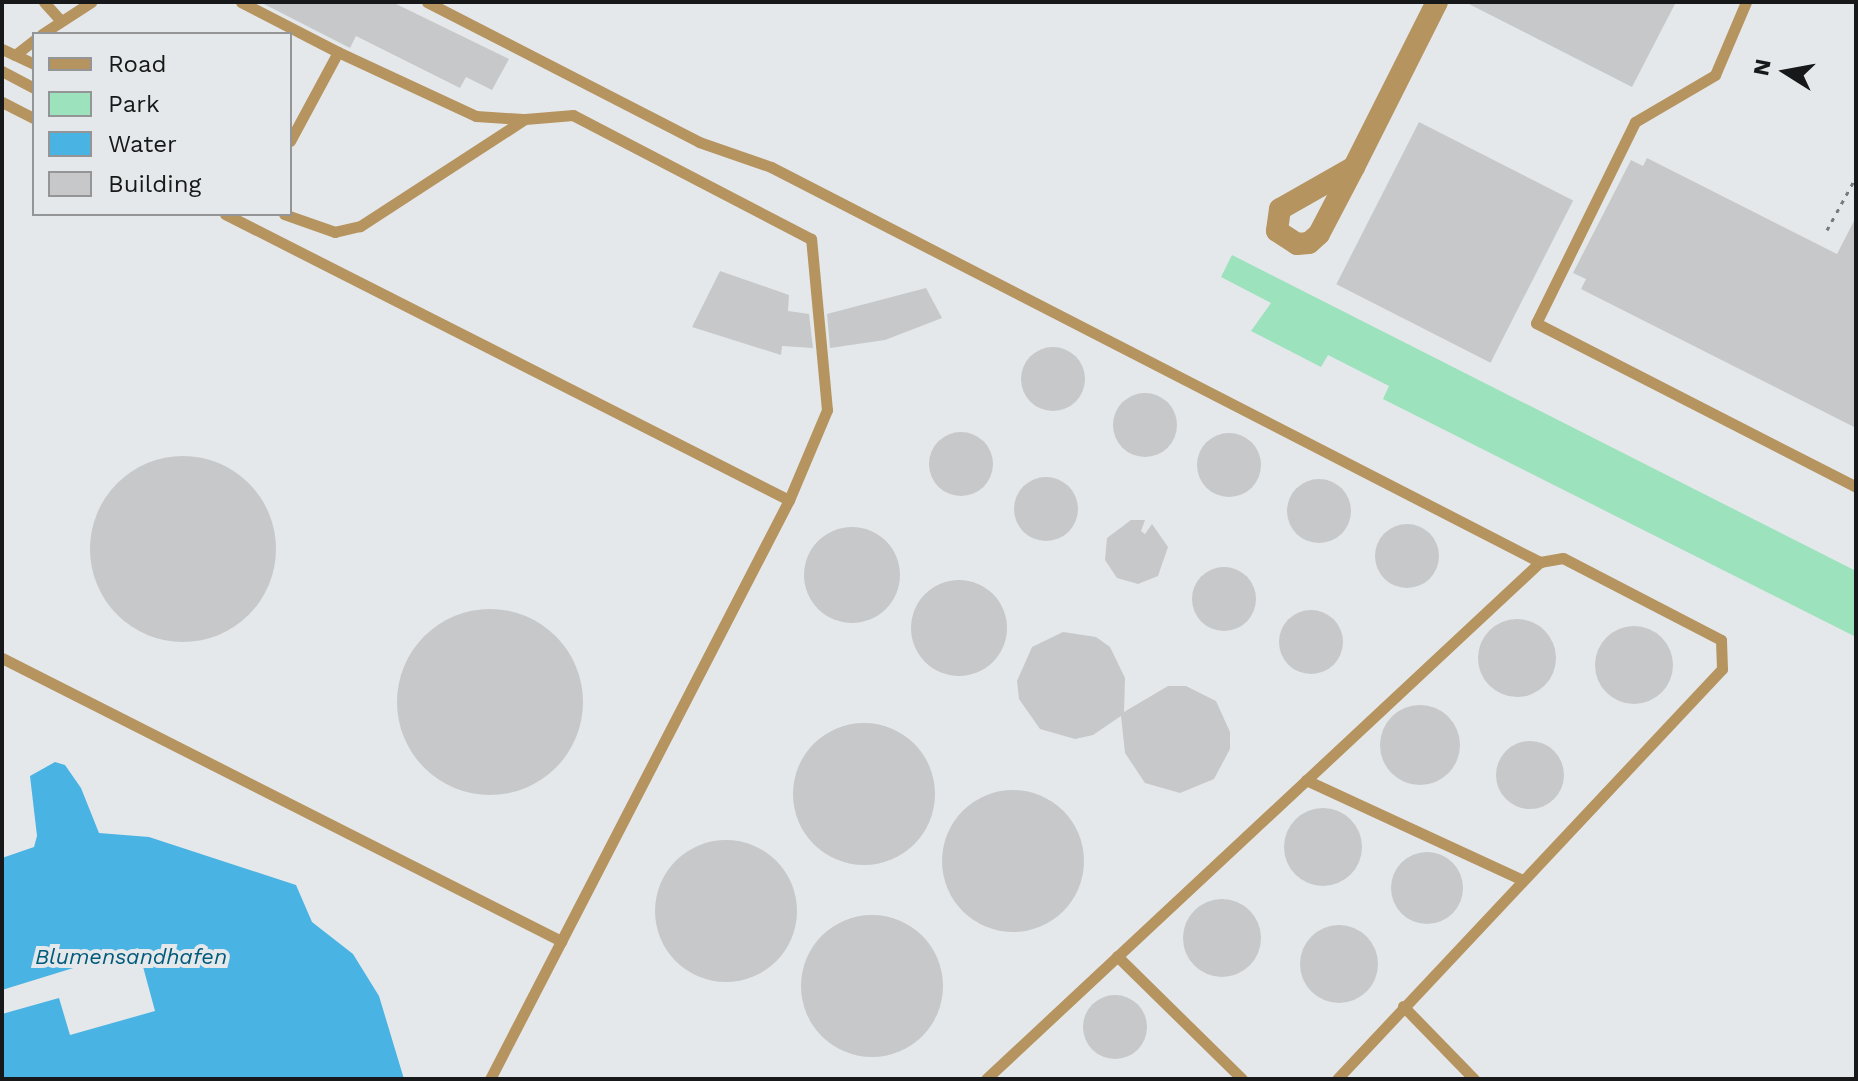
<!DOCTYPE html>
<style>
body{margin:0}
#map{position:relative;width:1858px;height:1081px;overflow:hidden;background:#e5e8ea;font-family:"Work Sans",sans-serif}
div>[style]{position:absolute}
.green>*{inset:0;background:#9be2bd}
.water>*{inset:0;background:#49b3e3}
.pier>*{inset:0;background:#e5e8ea}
.building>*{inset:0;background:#c6c8ca;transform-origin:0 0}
.round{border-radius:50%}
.path>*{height:3px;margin-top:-1.5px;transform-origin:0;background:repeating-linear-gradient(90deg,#77797a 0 4px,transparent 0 10px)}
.service>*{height:11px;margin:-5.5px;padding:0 5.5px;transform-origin:5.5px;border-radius:5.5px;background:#b69460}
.minor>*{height:22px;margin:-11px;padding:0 11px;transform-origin:11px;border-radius:11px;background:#b69460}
span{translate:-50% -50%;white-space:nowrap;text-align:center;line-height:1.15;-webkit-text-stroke:8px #e5e8ea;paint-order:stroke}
.water-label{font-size:22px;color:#005b7b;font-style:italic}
.frame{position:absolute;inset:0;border:4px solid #171819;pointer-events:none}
.legend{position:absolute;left:32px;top:32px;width:260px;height:184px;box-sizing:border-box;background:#e5e8ea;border:2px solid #939596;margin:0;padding:10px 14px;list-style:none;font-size:24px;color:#171819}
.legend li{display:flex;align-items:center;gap:16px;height:40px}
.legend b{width:40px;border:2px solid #939596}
.north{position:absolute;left:1746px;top:32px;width:80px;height:80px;-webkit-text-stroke:6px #e5e8ea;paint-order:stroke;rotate:281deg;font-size:22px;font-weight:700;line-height:32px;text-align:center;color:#171819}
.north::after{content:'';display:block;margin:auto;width:28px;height:36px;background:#171819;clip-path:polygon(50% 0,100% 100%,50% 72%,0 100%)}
</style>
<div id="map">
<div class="green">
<div style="clip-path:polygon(1232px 255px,1856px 571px,1856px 637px,1383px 399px,1389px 386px,1328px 355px,1321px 367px,1251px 331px,1271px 303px,1221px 277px)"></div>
</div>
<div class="water">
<div style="clip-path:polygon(55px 762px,65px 765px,81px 788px,99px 833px,149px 837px,296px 885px,312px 922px,353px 954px,379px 996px,404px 1079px,2px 1079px,2px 858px,34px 847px,37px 836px,30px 776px)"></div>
</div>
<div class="pier">
<div style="clip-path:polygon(138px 948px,155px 1011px,70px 1035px,59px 998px,2px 1014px,2px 990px)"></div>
</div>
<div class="building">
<div style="clip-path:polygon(260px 2px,392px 2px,509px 59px,492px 90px,466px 77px,460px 88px,356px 36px,350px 48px)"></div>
<div style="clip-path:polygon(1465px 2px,1676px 2px,1632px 87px)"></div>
<div style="left:1419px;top:122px;width:173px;height:182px;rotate:27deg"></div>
<div style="clip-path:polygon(1647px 158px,1837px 254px,1856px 217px,1856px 428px,1581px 289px,1586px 279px,1573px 273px,1631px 160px,1643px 166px)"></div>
<div style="clip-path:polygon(720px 271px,789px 295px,788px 311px,809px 314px,813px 348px,782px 346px,781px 355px,692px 327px)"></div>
<div style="clip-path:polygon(926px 288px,942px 318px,885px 340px,830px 348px,827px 314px)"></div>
<div class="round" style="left:1021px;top:347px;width:64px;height:64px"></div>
<div class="round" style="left:1113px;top:393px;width:64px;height:64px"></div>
<div class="round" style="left:929px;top:432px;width:64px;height:64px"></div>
<div class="round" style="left:1197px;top:433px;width:64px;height:64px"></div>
<div class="round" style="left:90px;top:456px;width:186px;height:186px"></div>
<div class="round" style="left:1014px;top:477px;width:64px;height:64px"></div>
<div class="round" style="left:1287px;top:479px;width:64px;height:64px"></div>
<div style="clip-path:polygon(1131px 520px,1145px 520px,1141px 531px,1145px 534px,1152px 524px,1168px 547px,1158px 576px,1138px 584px,1117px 578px,1105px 560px,1107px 538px)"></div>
<div class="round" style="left:1375px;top:524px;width:64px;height:64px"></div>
<div class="round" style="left:804px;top:527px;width:96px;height:96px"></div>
<div class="round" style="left:1192px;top:567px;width:64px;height:64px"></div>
<div class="round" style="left:911px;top:580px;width:96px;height:96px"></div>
<div class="round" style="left:397px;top:609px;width:186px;height:186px"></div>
<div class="round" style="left:1279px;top:610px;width:64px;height:64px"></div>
<div class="round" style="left:1478px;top:619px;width:78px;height:78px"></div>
<div class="round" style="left:1595px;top:626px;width:78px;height:78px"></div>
<div style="clip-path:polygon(1063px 632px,1096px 637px,1110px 647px,1125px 678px,1124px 712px,1168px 686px,1186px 686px,1216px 701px,1230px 732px,1230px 749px,1214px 779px,1180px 793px,1145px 783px,1125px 753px,1121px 716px,1093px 735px,1075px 739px,1040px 729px,1019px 699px,1017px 681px,1032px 647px)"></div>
<div class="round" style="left:1380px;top:705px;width:80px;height:80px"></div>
<div class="round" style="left:793px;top:723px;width:142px;height:142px"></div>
<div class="round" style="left:1496px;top:741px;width:68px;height:68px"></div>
<div class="round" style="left:942px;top:790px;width:142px;height:142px"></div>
<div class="round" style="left:1284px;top:808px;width:78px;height:78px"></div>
<div class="round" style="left:655px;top:840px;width:142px;height:142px"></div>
<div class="round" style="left:1391px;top:852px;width:72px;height:72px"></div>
<div class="round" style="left:1183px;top:899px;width:78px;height:78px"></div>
<div class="round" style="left:801px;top:915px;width:142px;height:142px"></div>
<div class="round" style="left:1300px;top:925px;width:78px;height:78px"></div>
<div class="round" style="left:1083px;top:995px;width:64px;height:64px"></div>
</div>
<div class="path">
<div style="left:1827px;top:230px;width:60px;rotate:-61.3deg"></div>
</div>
<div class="service">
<div style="left:44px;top:2px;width:25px;rotate:48deg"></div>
<div style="left:241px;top:2px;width:109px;rotate:27.3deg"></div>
<div style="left:338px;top:52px;width:101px;rotate:118.3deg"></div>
<div style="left:427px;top:2px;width:306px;rotate:27.2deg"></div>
<div style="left:699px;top:142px;width:76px;rotate:19.1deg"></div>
<div style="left:771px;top:167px;width:865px;rotate:27.19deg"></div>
<div style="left:1540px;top:562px;width:23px;rotate:-10deg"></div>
<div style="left:1563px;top:558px;width:178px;rotate:27.4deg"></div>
<div style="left:1721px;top:640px;width:29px;rotate:88deg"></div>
<div style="left:1722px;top:669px;width:562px;rotate:133.2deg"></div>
<div style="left:1746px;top:2px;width:79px;rotate:113deg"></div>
<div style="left:1715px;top:75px;width:93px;rotate:149.6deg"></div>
<div style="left:1635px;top:122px;width:224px;rotate:116.2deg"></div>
<div style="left:1536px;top:323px;width:360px;rotate:27.1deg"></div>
<div style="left:42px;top:34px;width:59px;rotate:-33.1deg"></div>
<div style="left:2px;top:49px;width:35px;rotate:25deg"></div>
<div style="left:338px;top:52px;width:152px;rotate:24.9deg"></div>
<div style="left:476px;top:116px;width:47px;rotate:3.7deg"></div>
<div style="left:15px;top:55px;width:24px;rotate:-38deg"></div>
<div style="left:2px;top:71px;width:36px;rotate:28deg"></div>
<div style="left:2px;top:102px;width:36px;rotate:27deg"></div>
<div style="left:225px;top:214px;width:632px;rotate:26.89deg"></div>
<div style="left:789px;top:500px;width:98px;rotate:-67.1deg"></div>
<div style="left:827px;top:410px;width:172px;rotate:-95.3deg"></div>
<div style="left:811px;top:239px;width:268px;rotate:-152.5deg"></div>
<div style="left:573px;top:115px;width:48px;rotate:175.2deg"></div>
<div style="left:525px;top:119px;width:197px;rotate:147deg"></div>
<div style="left:360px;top:226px;width:26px;rotate:167deg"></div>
<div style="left:335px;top:232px;width:54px;rotate:-160.6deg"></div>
<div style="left:2px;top:658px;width:627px;rotate:26.85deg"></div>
<div style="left:1306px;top:780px;width:238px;rotate:24.8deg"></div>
<div style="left:1117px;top:956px;width:175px;rotate:44.5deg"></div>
<div style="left:1403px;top:1006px;width:102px;rotate:45.8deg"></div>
<div style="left:490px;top:1079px;width:652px;rotate:-62.69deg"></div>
<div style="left:986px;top:1079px;width:758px;rotate:-43.02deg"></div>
</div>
<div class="minor">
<div style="left:1354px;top:167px;width:85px;rotate:150.4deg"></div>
<div style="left:1280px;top:209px;width:22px;rotate:98deg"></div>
<div style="left:1277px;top:231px;width:24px;rotate:33deg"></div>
<div style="left:1297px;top:244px;width:12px;rotate:-5deg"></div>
<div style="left:1309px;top:243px;width:13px;rotate:-42deg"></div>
<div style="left:1319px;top:234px;width:76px;rotate:-62.4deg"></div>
<div style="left:1354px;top:167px;width:185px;rotate:-63.3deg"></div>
</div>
<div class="water-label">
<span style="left:131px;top:957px">Blumensandhafen</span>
</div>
<div class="frame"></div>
<ul class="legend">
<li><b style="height:10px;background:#b69460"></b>Road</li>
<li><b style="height:22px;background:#9be2bd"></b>Park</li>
<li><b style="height:22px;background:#49b3e3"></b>Water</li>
<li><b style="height:22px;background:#c6c8ca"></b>Building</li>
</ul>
<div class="north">N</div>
</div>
